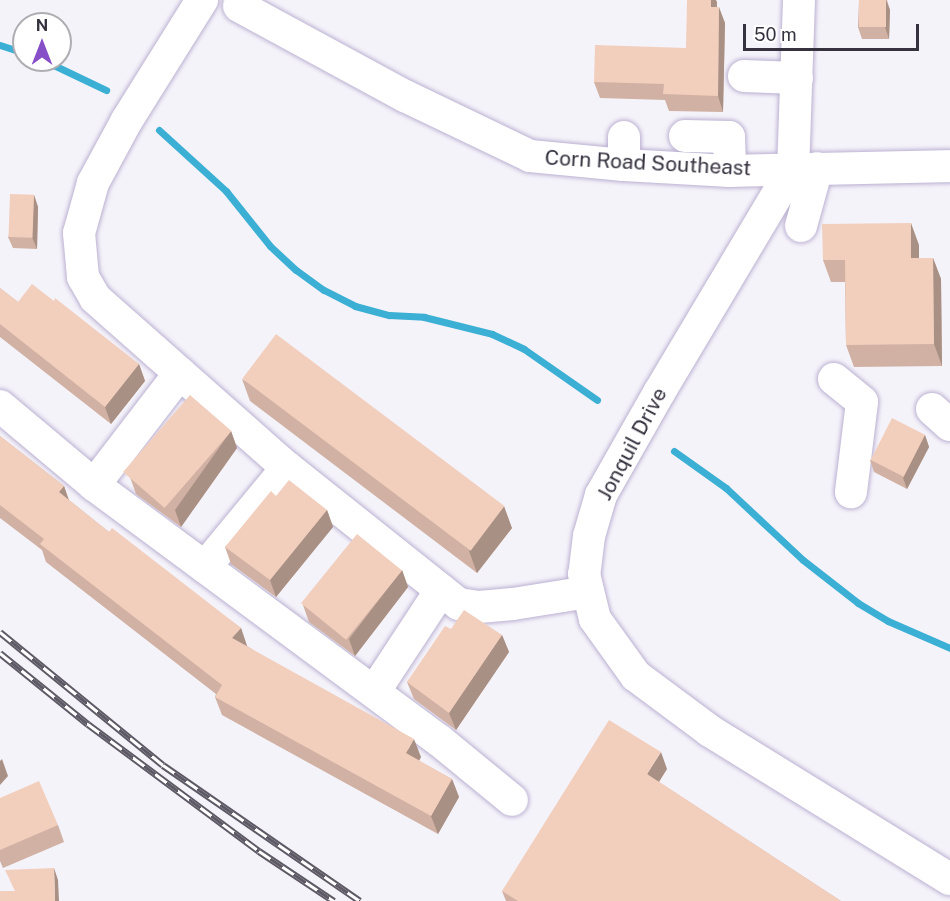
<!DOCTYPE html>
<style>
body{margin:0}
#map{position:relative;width:950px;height:901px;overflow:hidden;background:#f5f3fa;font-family:"Public Sans",sans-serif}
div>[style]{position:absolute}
.stream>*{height:7px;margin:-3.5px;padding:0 3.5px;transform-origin:3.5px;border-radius:3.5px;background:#3bafd4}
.roads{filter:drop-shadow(0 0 2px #bbb1d2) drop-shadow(0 0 2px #bbb1d2)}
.minor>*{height:32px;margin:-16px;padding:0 16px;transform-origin:16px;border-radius:16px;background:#fff}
.rail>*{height:7px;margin-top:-3.5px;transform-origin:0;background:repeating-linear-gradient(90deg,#fff 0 14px,#5d5965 0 28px);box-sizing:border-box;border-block:2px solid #5d5965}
.wall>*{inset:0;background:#d0b1a3}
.shaded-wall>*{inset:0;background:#a99084}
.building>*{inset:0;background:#f2cebd;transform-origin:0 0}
span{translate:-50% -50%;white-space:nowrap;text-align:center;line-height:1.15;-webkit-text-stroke:5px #fff;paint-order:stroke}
.street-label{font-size:21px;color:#35313e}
.north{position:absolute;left:12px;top:12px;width:60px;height:60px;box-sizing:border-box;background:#fff;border:2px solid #aeadb2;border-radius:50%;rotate:0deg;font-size:16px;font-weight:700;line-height:24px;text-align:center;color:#35313e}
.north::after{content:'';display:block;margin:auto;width:21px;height:27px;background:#864fc7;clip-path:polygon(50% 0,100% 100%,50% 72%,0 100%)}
.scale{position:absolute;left:743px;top:24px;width:176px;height:27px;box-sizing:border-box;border:3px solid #35313e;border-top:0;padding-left:8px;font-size:18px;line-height:21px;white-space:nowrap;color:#35313e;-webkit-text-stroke:4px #fff;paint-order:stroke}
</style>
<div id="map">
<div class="stream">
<div style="left:0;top:45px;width:25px;rotate:18deg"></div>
<div style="left:43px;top:60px;width:70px;rotate:25.5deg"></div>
<div style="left:159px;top:130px;width:91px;rotate:42.3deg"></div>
<div style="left:226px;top:191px;width:70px;rotate:51.3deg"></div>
<div style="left:270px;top:246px;width:35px;rotate:43deg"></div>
<div style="left:296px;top:270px;width:34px;rotate:36deg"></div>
<div style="left:324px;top:290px;width:35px;rotate:27deg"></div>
<div style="left:355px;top:306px;width:35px;rotate:15deg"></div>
<div style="left:389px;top:315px;width:35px;rotate:3deg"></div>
<div style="left:424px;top:317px;width:70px;rotate:14deg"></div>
<div style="left:492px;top:334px;width:35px;rotate:25deg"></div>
<div style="left:524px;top:349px;width:89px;rotate:34.9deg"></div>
<div style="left:674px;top:451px;width:64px;rotate:35.4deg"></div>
<div style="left:726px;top:488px;width:105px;rotate:43.1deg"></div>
<div style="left:803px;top:560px;width:70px;rotate:38deg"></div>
<div style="left:858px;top:603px;width:35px;rotate:31deg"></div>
<div style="left:888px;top:621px;width:68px;rotate:23.5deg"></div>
</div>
<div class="roads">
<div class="minor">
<div style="left:202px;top:0;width:142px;rotate:122deg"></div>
<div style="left:127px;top:120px;width:72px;rotate:118.4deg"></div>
<div style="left:93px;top:183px;width:52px;rotate:105.6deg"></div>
<div style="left:79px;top:233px;width:44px;rotate:84.8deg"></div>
<div style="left:83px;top:277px;width:24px;rotate:60deg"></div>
<div style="left:95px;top:298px;width:246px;rotate:41.5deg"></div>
<div style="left:279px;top:461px;width:230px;rotate:38.5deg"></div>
<div style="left:459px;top:604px;width:20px;rotate:9deg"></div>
<div style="left:479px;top:607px;width:34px;rotate:-5deg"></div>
<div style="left:513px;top:604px;width:76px;rotate:-9.1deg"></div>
<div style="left:799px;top:0;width:168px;rotate:92deg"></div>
<div style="left:793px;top:168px;width:260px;rotate:120.8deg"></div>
<div style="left:660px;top:391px;width:120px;rotate:119.6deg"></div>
<div style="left:601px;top:495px;width:43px;rotate:106.3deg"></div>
<div style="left:589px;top:536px;width:38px;rotate:97deg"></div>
<div style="left:584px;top:574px;width:46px;rotate:76.3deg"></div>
<div style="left:595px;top:619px;width:70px;rotate:54.3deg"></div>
<div style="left:636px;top:676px;width:92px;rotate:36.6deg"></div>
<div style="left:710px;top:731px;width:282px;rotate:31.7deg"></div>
<div style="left:239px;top:6px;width:189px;rotate:28.5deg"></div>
<div style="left:405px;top:96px;width:139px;rotate:25.6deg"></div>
<div style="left:530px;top:156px;width:94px;rotate:5.5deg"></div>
<div style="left:624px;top:165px;width:106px;rotate:3.2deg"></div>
<div style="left:730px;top:171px;width:220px;rotate:-1.3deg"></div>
<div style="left:744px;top:76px;width:53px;rotate:2.2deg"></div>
<div style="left:685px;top:136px;width:44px;rotate:1.3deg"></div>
<div style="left:729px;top:137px;width:34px;rotate:88deg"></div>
<div style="left:624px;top:137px;width:28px;rotate:90deg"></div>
<div style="left:801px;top:226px;width:60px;rotate:-74.6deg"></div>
<div style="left:834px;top:379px;width:36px;rotate:39deg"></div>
<div style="left:862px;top:402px;width:91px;rotate:97deg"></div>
<div style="left:0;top:406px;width:123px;rotate:40deg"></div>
<div style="left:94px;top:485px;width:430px;rotate:36.5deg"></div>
<div style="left:440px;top:741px;width:93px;rotate:39.3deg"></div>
<div style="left:932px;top:409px;width:24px;rotate:42deg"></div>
<div style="left:94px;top:485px;width:141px;rotate:-52.5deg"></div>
<div style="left:205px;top:567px;width:129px;rotate:-50.4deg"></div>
<div style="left:374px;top:692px;width:122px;rotate:-56.7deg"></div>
</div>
</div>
<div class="rail">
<div style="left:0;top:632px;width:210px;rotate:39.2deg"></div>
<div style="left:163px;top:765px;width:239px;rotate:34.6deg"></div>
<div style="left:0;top:653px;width:113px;rotate:38.9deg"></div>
<div style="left:88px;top:724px;width:213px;rotate:36.6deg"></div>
<div style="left:259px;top:851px;width:90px;rotate:33.7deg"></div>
</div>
<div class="wall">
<div style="clip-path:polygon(859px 0,887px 0,890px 10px,889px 39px,862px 39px,858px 27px)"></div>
<div style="clip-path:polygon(717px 2px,717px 7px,725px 23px,723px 112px,669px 111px,665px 100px,600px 98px,594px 82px,686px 48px)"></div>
<div style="clip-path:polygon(34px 195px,38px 207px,37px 249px,13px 248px,8px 237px)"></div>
<div style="clip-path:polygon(919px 245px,919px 258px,933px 258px,941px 279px,942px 366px,854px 367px,846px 345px,845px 282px,831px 282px,823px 260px)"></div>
<div style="clip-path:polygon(0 288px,18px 302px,139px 364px,145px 381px,111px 424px,0 337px)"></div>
<div style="clip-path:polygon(242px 379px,512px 528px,477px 573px,250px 401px)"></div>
<div style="clip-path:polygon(231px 431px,237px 448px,181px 527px,136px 494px,130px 477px)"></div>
<div style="clip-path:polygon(925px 435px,929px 447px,907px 489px,874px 472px,870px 460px)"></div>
<div style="clip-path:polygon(0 436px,64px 486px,69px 500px,109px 532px,241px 628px,247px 646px,421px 757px,419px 761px,452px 779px,459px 797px,438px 834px,222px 715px,215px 697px,216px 694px,46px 562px,42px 550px,0 518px)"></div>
<div style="clip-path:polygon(276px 496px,327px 510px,333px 527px,276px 597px,231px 564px,225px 547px)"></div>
<div style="clip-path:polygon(402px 570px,408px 587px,355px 656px,309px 622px,303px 605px)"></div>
<div style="clip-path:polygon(451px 629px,502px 635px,509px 652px,456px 730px,414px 699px,407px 682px)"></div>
<div style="clip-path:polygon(667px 769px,659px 782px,841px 901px,506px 901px,502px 891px)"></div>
<div style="clip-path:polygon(0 798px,58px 825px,64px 842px,3px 868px,0 861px)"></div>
</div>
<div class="shaded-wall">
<div style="clip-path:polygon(711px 0,716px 0,717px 2px,716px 23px,711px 7px)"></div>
<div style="clip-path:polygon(886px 0,890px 10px,889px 39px,885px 27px)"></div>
<div style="clip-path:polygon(719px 7px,725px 23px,723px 112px,718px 96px)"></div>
<div style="clip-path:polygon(34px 195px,38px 207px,37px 249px,32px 237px)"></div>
<div style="clip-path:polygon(911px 223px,919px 245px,919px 279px,911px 258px)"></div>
<div style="clip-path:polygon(933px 258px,941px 279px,942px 366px,934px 344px)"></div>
<div style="clip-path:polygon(139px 364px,145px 381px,111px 424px,105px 407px)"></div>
<div style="clip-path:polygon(231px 431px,237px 448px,181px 527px,175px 510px)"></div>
<div style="clip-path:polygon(925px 435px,929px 447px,907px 489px,903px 478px)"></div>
<div style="clip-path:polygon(64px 486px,70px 504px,59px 492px)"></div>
<div style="clip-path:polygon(504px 506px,512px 528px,477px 573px,469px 551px)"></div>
<div style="clip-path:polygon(327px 510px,333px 527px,276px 597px,270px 580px)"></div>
<div style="clip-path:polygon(402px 570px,408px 587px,355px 656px,349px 639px)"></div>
<div style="clip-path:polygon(241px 628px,247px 646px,232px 638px)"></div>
<div style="clip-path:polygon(502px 635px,509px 652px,456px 730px,449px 713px)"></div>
<div style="clip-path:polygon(414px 739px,421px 757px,413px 772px,406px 753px)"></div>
<div style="clip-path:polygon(661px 752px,667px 769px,653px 791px,647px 774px)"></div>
<div style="clip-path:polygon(2px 759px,8px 776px,0 785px,0 761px)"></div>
<div style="clip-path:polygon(452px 779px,459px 797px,438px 834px,431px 816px)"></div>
<div style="clip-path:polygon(54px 868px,58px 880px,59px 901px,55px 901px)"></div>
</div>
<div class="building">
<div style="clip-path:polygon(687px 0,711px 0,711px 7px,719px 7px,718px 96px,663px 94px,664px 84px,594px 82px,595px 45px,686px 48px)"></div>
<div style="left:859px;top:0;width:27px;height:27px"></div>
<div style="left:10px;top:194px;width:24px;height:43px;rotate:2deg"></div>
<div style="clip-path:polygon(911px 223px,911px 258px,933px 258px,934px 344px,846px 345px,845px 260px,823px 260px,822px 224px)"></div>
<div style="clip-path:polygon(32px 284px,54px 301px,55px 298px,139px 364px,105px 407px,0 324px,0 288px,18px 302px)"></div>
<div style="left:276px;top:334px;width:286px;height:56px;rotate:37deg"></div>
<div style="left:190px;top:395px;width:55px;height:102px;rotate:41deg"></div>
<div style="left:892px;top:418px;width:37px;height:47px;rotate:27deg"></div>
<div style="clip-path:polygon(0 436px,64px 486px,59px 492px,109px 532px,112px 528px,241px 628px,232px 638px,414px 739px,406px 753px,452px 779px,431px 816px,215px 697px,222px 685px,40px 544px,44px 539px,0 505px)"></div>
<div style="clip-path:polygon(289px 480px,327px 510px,270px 580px,225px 547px,271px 491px,276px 496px)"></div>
<div style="left:357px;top:534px;width:58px;height:89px;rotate:39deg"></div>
<div style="clip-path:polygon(464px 610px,502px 635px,449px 713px,407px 682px,445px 626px,451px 629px)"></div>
<div style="clip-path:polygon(609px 720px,661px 752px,647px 774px,841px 901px,518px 901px,502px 891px)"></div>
<div style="clip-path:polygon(39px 781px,58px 825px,0 850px,0 798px)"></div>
<div style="clip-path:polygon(54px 868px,55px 901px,0 901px,0 891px,15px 891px,5px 870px)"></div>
</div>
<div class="street-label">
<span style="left:648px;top:163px;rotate:3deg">Corn Road Southeast</span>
<span style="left:632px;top:444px;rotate:-62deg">Jonquil Drive</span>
</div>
<div class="north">N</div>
<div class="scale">50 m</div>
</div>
